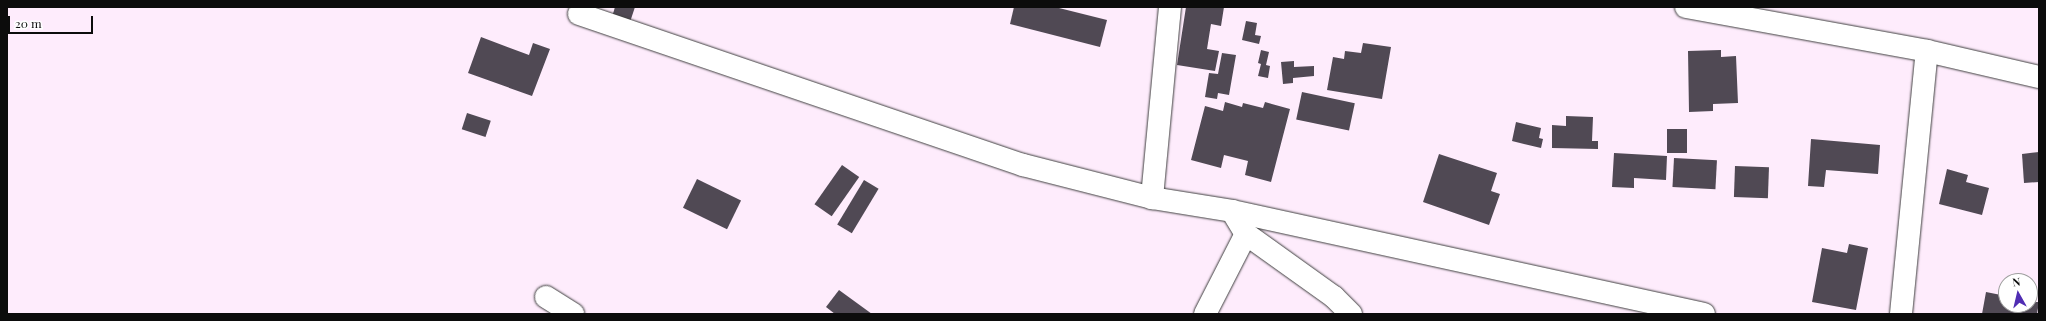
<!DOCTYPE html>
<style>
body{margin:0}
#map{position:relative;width:2046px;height:321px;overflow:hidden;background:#feecfc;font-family:"Playfair Display",serif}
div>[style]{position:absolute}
.building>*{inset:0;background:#504954;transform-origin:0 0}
.roads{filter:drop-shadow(0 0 1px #3f3f3f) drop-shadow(0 0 1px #3f3f3f)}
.minor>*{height:22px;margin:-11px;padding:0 11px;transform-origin:11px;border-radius:11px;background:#fff}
span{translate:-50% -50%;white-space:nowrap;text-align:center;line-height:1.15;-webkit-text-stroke:4px #fff;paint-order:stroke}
.frame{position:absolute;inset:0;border:8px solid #0c0c0c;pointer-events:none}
.north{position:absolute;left:1998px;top:273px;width:40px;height:40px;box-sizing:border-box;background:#fff;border:1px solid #9e9e9e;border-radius:50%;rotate:352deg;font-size:11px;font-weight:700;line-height:16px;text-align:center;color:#0c0c0c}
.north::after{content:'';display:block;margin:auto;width:14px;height:18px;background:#502db3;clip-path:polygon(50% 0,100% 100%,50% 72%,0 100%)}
.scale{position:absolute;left:8px;top:16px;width:85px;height:18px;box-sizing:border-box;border:2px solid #0c0c0c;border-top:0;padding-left:5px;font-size:12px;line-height:14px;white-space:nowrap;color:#0c0c0c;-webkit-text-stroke:3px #fff;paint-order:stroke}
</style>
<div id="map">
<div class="building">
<div style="clip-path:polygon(615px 7px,635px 7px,630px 22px,612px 17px)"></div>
<div style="clip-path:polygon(1014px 7px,1055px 7px,1107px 20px,1100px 47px,1010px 24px)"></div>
<div style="clip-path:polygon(1186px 7px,1224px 7px,1221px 26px,1211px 24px,1207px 49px,1219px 51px,1215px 71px,1177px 65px)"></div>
<div style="clip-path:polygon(1246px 21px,1257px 23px,1255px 35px,1261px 36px,1259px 44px,1242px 40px)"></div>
<div style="clip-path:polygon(481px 37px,529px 55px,533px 43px,550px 49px,532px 96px,468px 73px)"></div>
<div style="clip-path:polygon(1363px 43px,1391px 47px,1382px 99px,1327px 90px,1333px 57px,1344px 59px,1345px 51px,1361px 53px)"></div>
<div style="clip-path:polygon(1261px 50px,1269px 52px,1266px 65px,1270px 66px,1268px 78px,1258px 76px,1261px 64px,1258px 63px)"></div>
<div style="clip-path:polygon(1721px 50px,1721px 57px,1736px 56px,1738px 103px,1713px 104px,1713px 111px,1689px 112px,1688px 51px)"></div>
<div style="clip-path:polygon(1222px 53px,1236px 55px,1229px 95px,1218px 93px,1217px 99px,1205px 97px,1209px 73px,1218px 74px)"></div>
<div style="clip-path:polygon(1294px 61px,1294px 67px,1314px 66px,1314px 76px,1293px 78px,1293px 83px,1283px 84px,1281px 62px)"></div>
<div style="left:1302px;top:92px;width:54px;height:28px;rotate:12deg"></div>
<div style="clip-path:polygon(1225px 102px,1242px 107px,1243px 103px,1263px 108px,1265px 102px,1290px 109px,1271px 182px,1245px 175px,1248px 161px,1224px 155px,1221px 168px,1191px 160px,1205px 106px,1223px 111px)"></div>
<div style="left:467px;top:113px;width:25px;height:17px;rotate:18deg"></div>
<div style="clip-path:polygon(1566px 116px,1593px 117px,1592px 141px,1598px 141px,1598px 149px,1552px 148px,1552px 125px,1566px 126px)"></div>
<div style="clip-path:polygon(1516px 122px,1541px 128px,1539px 138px,1543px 139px,1541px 148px,1512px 141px)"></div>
<div style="left:1667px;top:129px;width:20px;height:24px"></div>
<div style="clip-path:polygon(1811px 139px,1880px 145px,1878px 174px,1826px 170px,1824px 187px,1808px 186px)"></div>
<div style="clip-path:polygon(2039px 152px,2039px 182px,2024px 183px,2022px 154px)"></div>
<div style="clip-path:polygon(1614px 153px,1667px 156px,1666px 180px,1634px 178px,1634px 188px,1612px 187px)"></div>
<div style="clip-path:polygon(1439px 154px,1497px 173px,1491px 191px,1500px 194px,1489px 225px,1423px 202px)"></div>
<div style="left:1674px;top:158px;width:43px;height:29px;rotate:3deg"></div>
<div style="left:842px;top:165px;width:21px;height:48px;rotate:35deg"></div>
<div style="left:1735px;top:166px;width:34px;height:31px;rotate:2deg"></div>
<div style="clip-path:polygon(1947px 169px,1968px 175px,1966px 182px,1989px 188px,1982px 215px,1939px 204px)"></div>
<div style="left:697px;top:179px;width:49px;height:32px;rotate:26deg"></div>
<div style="left:864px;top:180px;width:17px;height:52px;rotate:31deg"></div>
<div style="clip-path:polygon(1849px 244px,1868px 248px,1856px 310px,1812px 302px,1822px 248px,1847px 253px)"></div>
<div style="clip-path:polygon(839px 290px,872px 314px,835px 314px,826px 307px)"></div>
<div style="clip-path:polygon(1986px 292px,2006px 296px,2006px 305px,2030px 305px,2030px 292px,2034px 292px,2032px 302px,2039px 302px,2037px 314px,1982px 314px)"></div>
</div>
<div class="roads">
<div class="minor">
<div style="left:1170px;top:7px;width:192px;rotate:95.4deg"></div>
<div style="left:1152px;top:198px;width:81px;rotate:9.2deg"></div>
<div style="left:1232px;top:211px;width:483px;rotate:12.3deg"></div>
<div style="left:1686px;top:7px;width:245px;rotate:10.3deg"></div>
<div style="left:1927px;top:51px;width:115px;rotate:13.1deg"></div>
<div style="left:579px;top:14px;width:469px;rotate:18.8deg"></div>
<div style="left:1023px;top:165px;width:133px;rotate:14.3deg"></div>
<div style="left:1232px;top:211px;width:27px;rotate:59deg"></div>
<div style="left:1246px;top:234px;width:108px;rotate:35.6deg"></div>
<div style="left:1334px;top:297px;width:24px;rotate:45deg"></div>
<div style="left:546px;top:297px;width:32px;rotate:32deg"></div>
<div style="left:1205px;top:314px;width:90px;rotate:-62.9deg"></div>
<div style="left:1901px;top:314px;width:264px;rotate:-84.4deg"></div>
</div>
</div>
<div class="frame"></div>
<div class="north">N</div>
<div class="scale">20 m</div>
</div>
